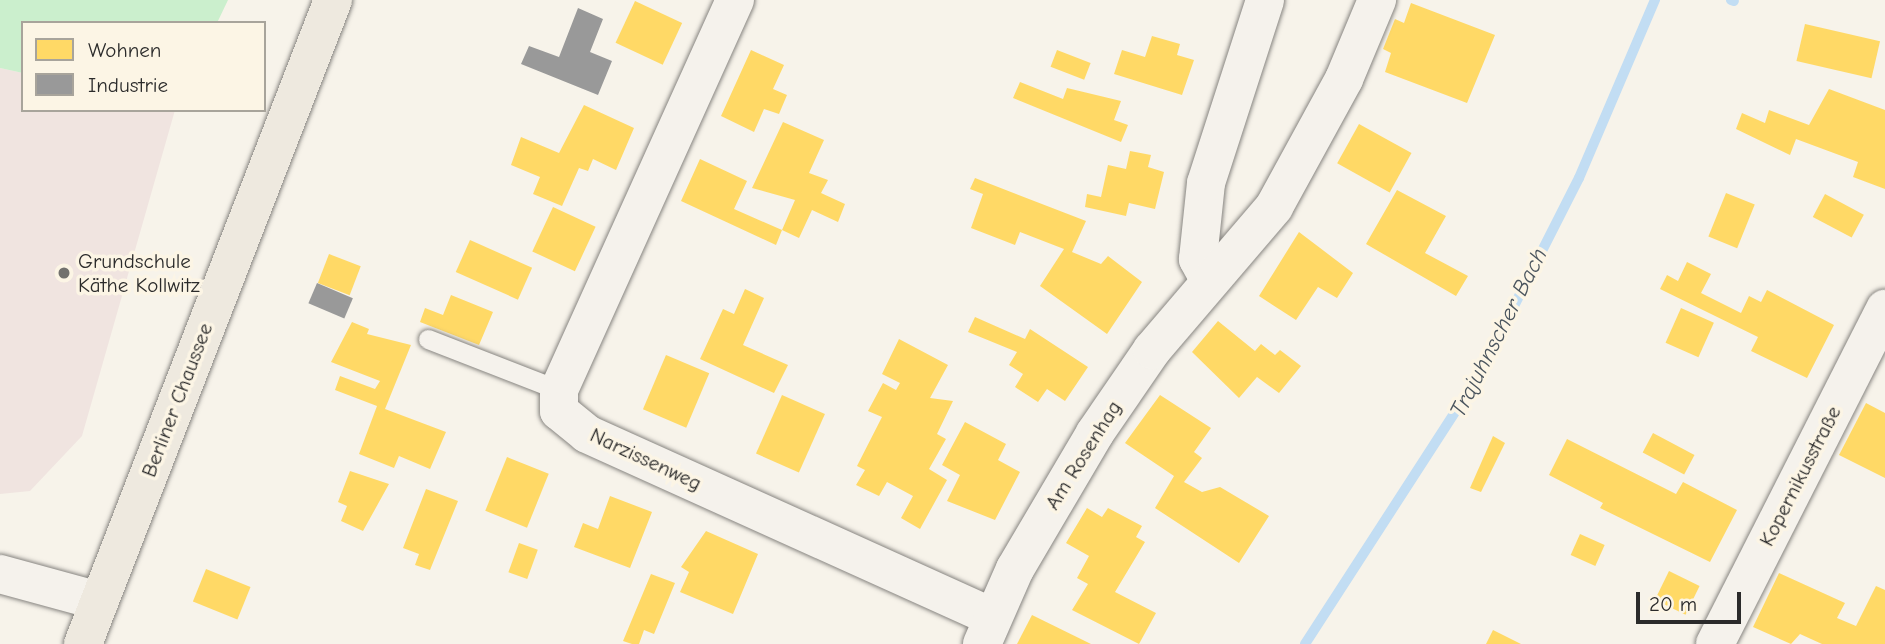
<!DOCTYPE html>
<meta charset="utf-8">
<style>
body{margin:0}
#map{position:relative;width:1885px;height:644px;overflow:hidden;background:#f7f3ea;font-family:"Comic Neue",sans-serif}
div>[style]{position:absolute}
.built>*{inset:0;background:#f0e4e0}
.green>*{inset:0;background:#cbefcd}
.homes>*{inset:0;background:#ffd966;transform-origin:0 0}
.industry>*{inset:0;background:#999;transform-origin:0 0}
.stream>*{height:10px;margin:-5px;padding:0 5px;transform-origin:5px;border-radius:5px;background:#c2ddf3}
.roads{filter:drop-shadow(0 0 2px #878581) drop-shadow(0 0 2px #878581)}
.lane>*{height:19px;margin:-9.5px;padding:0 9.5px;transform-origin:9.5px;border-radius:9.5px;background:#f5f2ec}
.street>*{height:38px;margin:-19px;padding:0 19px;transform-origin:19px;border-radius:19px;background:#f5f2ec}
.primary>*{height:38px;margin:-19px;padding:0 19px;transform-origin:19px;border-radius:19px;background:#eee9df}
.dots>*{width:19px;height:19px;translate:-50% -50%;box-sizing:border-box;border:4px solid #fcf5e5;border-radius:50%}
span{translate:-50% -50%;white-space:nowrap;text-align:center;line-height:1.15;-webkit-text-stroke:7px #fcf5e5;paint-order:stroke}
.poi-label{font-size:21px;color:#2b2b2b}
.left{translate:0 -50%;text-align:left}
.street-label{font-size:21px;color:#2b2b2b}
.water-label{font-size:23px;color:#4b555e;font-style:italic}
.legend{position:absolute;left:21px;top:21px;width:245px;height:91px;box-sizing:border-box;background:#fcf5e5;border:2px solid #a8a49b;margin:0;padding:9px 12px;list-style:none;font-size:21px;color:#2b2b2b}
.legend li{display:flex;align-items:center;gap:14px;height:35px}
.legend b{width:35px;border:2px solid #a8a49b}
.scale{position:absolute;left:1636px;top:592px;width:105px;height:32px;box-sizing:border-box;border:4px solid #2b2b2b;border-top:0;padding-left:9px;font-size:21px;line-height:24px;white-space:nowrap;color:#2b2b2b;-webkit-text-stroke:5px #fcf5e5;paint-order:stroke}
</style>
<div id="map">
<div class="built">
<div style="clip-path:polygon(0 68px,23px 73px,23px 110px,175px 110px,82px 436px,30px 491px,0 494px)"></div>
</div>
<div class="green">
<div style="clip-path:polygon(0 0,228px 0,217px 23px,23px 23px,23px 73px,0 68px)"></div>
</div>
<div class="homes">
<div style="left:635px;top:1px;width:52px;height:46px;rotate:25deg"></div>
<div style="clip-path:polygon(1411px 3px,1495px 35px,1467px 103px,1385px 72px,1391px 53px,1383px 49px,1395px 19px,1404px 23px)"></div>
<div style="left:1805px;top:24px;width:77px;height:38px;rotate:13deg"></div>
<div style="clip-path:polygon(1152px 36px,1180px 44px,1177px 55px,1194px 60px,1182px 95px,1114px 74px,1122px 50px,1145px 57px)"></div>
<div style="clip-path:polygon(751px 50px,784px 65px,773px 89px,787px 95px,779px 114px,764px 109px,754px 132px,721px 116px)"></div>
<div style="left:1057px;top:50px;width:36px;height:18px;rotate:21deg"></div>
<div style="clip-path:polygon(1020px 82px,1063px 99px,1067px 88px,1121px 101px,1114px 120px,1128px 125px,1121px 142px,1013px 98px)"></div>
<div style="clip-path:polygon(1829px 89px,1885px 110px,1885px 189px,1853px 177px,1858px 162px,1796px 139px,1790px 155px,1736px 129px,1742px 113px,1765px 123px,1769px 110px,1809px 125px)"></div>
<div style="clip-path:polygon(584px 105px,634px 128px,616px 170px,593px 159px,588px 171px,579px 168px,562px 206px,533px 194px,540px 177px,511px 165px,521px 137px,559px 153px)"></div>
<div style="clip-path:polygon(783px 122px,824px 140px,809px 173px,828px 180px,821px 193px,845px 204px,838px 222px,812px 210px,799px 238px,782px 230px,795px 200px,752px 188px)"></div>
<div style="left:1359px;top:124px;width:60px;height:45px;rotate:29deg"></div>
<div style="clip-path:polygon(1130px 151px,1151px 155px,1148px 167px,1164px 172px,1155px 209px,1129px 203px,1126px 216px,1085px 207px,1087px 194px,1101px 197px,1108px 165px,1126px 169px)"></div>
<div style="clip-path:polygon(700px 159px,747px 181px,734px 209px,782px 230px,776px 245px,681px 201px)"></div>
<div style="clip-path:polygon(975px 178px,1086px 221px,1072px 252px,1101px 264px,1108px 256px,1142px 282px,1107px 334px,1040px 286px,1064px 249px,1020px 232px,1015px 245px,971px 228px,983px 194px,970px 189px)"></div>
<div style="clip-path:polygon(1397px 190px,1446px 216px,1425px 253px,1468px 276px,1456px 296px,1366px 244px)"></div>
<div style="left:1726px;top:193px;width:31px;height:47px;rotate:22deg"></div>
<div style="left:1825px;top:194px;width:44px;height:26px;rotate:28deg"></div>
<div style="left:553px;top:207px;width:47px;height:49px;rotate:25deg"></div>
<div style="clip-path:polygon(1299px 232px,1353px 273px,1337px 298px,1318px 287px,1296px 320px,1259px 296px)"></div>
<div style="left:470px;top:240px;width:68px;height:35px;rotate:24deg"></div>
<div style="left:329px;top:254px;width:34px;height:31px;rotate:21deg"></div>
<div style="clip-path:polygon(1687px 262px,1711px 274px,1701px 293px,1741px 313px,1749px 296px,1761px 302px,1767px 290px,1834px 325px,1807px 378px,1751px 351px,1758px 337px,1660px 289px,1667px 275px,1678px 281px)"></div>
<div style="clip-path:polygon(745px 289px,764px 298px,743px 345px,788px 365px,774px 393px,700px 359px,723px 309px,734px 314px)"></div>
<div style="clip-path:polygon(451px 295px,493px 312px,479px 345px,420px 322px,425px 308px,443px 315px)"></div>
<div style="left:1681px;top:308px;width:36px;height:38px;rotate:24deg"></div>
<div style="clip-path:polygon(975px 317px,1025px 339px,1030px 329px,1088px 367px,1065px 401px,1047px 389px,1038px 402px,1015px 387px,1023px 374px,1009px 365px,1017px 352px,968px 332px)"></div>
<div style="clip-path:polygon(1218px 321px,1255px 351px,1261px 344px,1275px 355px,1280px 350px,1301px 366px,1279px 393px,1257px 377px,1239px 398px,1192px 352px)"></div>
<div style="clip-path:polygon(352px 322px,369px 329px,367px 334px,411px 345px,385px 409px,446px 432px,430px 469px,399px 456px,394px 468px,359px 454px,377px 406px,335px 390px,340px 376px,375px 389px,380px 381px,331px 362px)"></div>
<div style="clip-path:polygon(899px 339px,948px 365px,930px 398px,953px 401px,937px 434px,946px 439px,929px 469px,947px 480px,920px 529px,901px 518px,913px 496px,887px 482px,879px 496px,856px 485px,865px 470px,857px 466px,882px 417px,868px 411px,883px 383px,896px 390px,900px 383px,882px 374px)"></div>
<div style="left:666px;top:355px;width:47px;height:59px;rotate:23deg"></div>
<div style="left:782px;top:395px;width:47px;height:64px;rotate:24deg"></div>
<div style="clip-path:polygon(1160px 395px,1211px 428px,1194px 452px,1202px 458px,1184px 482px,1202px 492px,1220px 487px,1269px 516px,1239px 563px,1155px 508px,1174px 476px,1125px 443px)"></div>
<div style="clip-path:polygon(1866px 403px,1885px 413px,1885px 478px,1839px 455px)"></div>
<div style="clip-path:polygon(965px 422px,1006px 444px,998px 460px,1020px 472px,995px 520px,947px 501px,960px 475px,942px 465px)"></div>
<div style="left:1653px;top:433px;width:47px;height:22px;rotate:28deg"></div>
<div style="clip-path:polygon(1493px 436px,1505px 443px,1481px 492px,1470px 488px)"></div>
<div style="clip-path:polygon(1567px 439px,1676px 494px,1683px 482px,1737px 510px,1710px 562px,1600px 508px,1603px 503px,1549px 475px)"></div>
<div style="left:507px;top:457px;width:45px;height:58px;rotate:22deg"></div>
<div style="clip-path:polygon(350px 471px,389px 484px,363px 531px,341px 521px,347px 506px,338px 502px)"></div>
<div style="clip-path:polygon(426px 489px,458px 501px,430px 570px,415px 565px,419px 554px,403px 548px)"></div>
<div style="clip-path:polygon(610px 496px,652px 512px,630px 568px,574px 547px,583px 523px,598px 529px)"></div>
<div style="clip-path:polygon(1087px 508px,1102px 517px,1108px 508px,1142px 526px,1136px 537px,1145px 542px,1115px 592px,1156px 613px,1139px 644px,1072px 610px,1088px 584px,1077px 578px,1089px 556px,1066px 543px)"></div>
<div style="clip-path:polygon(706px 531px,758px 554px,733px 614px,680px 592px,689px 572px,681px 567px)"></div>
<div style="left:1580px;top:534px;width:27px;height:23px;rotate:24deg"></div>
<div style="left:519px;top:543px;width:20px;height:31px;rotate:20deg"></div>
<div style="left:206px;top:569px;width:48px;height:35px;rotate:22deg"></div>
<div style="left:1669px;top:571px;width:34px;height:32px;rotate:26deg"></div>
<div style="clip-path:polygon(1779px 573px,1845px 603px,1837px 618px,1856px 626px,1876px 586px,1885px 590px,1885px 644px,1822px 644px,1800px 634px,1791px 644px,1753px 627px)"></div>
<div style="clip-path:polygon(651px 574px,675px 583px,654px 634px,644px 630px,639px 644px,632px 644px,623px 641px)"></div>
<div style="clip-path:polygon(1032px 615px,1091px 644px,1017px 644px)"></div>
<div style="clip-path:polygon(1493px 630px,1521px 644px,1486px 644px)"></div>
</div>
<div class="industry">
<div style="clip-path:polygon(578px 8px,603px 19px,590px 52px,612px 61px,598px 95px,521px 64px,529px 46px,559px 57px)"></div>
<div style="left:317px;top:283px;width:39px;height:22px;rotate:23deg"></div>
</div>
<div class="stream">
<div style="left:1731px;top:0;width:3px;rotate:18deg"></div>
<div style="left:1305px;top:644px;width:318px;rotate:-57.1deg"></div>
<div style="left:1478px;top:377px;width:223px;rotate:-63.1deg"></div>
<div style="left:1579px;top:178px;width:194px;rotate:-66.9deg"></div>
</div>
<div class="roads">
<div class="lane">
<div style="left:428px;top:339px;width:141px;rotate:21.3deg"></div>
</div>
<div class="street">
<div style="left:735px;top:0;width:428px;rotate:114.3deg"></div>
<div style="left:559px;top:390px;width:21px;rotate:90deg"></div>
<div style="left:559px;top:411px;width:36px;rotate:39deg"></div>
<div style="left:587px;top:434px;width:444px;rotate:24.3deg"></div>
<div style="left:1210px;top:281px;width:25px;rotate:-119deg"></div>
<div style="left:1198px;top:259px;width:76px;rotate:-84deg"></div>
<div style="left:1206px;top:183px;width:192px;rotate:-72.1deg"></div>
<div style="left:0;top:574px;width:103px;rotate:15.3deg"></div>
<div style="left:982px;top:644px;width:82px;rotate:-66.3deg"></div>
<div style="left:1015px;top:569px;width:158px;rotate:-59.5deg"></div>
<div style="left:1095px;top:433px;width:101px;rotate:-55.5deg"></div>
<div style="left:1152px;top:350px;width:188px;rotate:-49.5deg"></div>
<div style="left:1274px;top:207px;width:146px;rotate:-61.3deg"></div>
<div style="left:1344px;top:79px;width:86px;rotate:-67.3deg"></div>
<div style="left:1715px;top:644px;width:376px;rotate:-63.1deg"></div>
</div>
<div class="primary">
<div style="left:83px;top:644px;width:691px;rotate:-68.78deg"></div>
</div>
</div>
<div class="dots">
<div style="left:64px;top:273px;background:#72716e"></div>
</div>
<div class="poi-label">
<span class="left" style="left:78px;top:273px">Grundschule<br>Käthe Kollwitz</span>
</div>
<div class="street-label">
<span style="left:177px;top:400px;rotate:-69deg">Berliner Chaussee</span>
<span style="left:1083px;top:455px;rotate:-58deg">Am Rosenhag</span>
<span style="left:646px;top:459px;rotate:25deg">Narzissenweg</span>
<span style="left:1800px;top:476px;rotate:-63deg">Kopernikusstraße</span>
</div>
<div class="water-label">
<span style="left:1499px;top:333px;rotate:-63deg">Trajuhnscher Bach</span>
</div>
<ul class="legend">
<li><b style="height:19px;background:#ffd966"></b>Wohnen</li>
<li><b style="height:19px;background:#999"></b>Industrie</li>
</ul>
<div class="scale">20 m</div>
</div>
